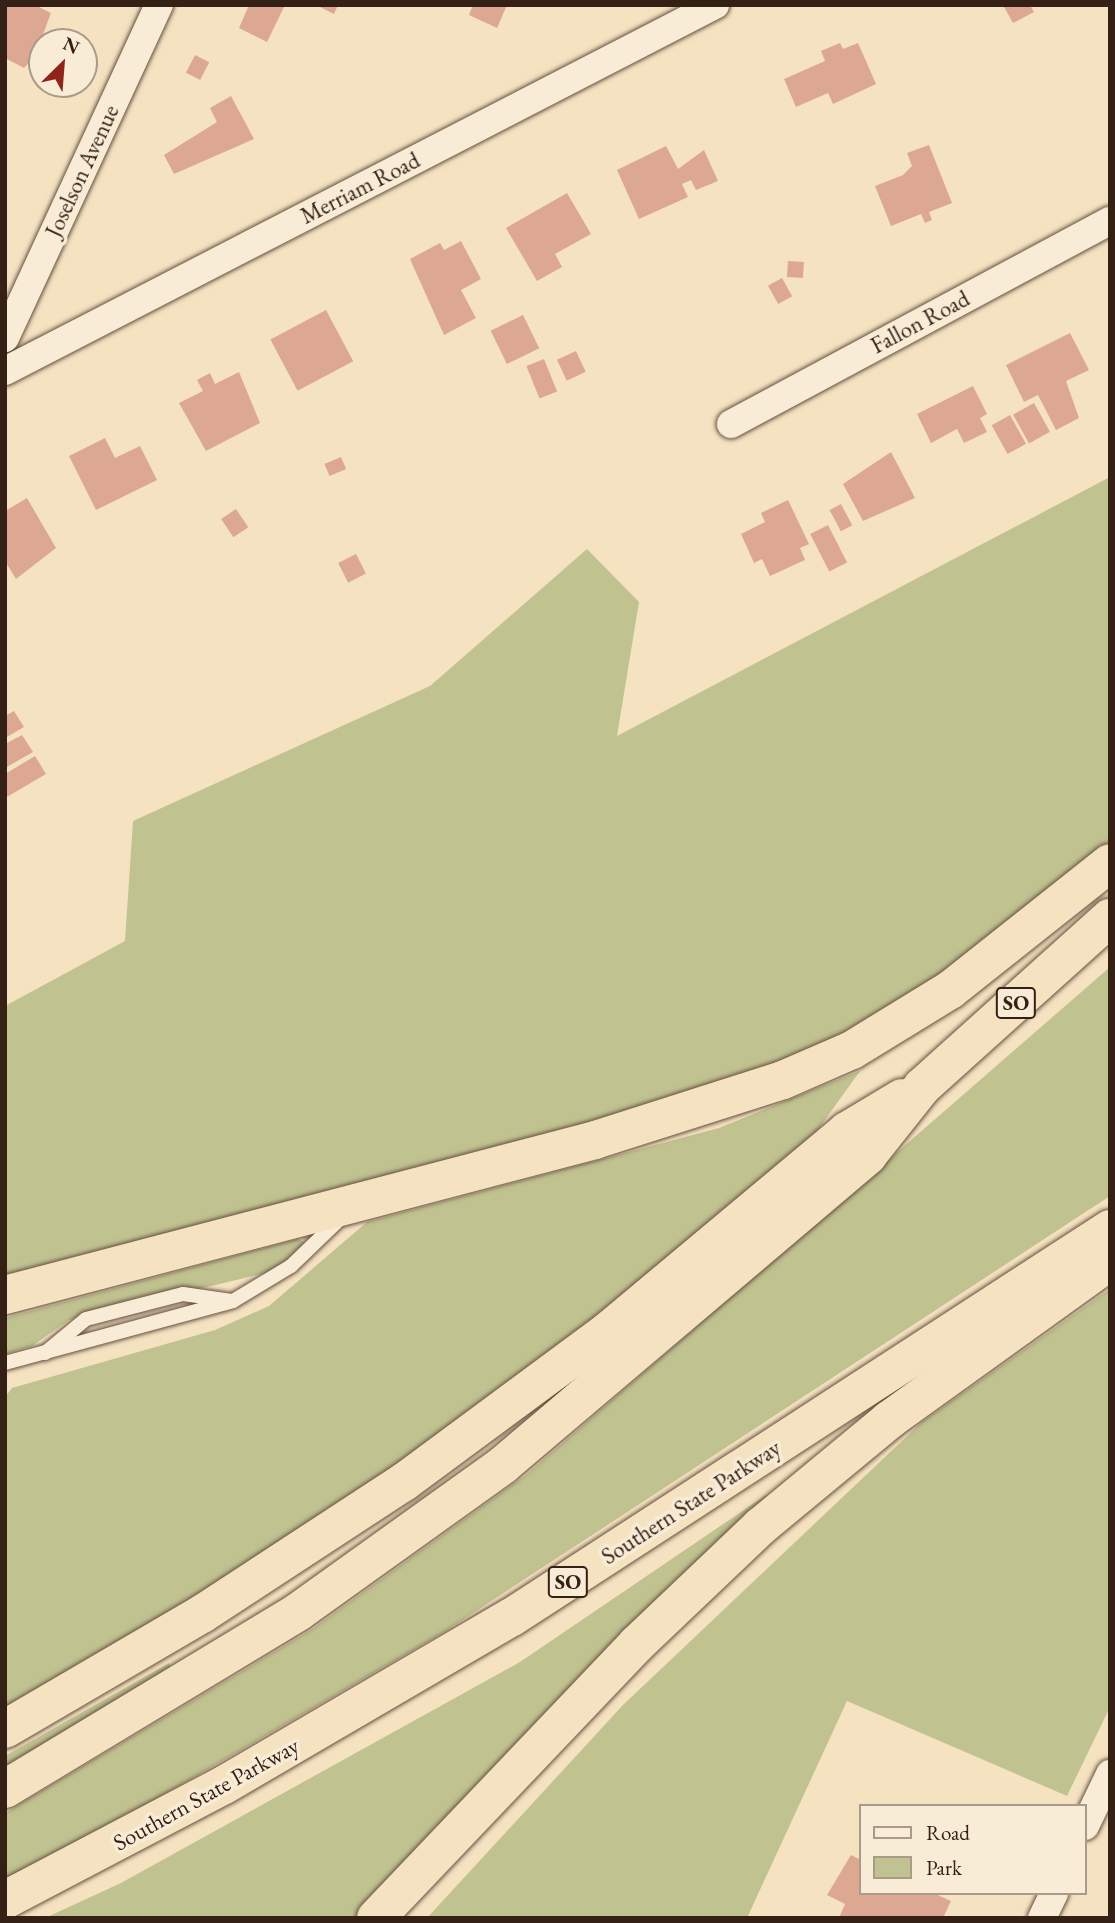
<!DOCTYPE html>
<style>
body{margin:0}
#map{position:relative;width:1115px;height:1923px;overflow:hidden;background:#f5e2c0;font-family:"EB Garamond",serif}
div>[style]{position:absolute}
.green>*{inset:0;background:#c0c290}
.building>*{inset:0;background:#dda892;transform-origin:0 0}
.roads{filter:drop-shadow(0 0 2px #655040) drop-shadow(0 0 2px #655040)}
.lane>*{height:14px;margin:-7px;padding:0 7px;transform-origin:7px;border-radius:7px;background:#f8ecd6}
.street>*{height:28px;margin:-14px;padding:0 14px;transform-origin:14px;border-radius:14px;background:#f8ecd6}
.highway>*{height:38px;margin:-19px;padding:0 19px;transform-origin:19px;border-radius:19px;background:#f5e2c0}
span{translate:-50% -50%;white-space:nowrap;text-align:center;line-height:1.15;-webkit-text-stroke:7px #f8ecd6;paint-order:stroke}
.shield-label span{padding:2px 5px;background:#f8ecd6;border:2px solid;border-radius:5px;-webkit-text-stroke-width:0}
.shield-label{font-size:21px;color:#352015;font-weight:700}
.street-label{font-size:23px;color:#352015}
.frame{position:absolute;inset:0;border:7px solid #352015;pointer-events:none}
.legend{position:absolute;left:859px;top:1804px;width:228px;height:91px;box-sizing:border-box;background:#f8ecd6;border:2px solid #aa9a89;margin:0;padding:9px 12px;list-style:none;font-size:21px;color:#352015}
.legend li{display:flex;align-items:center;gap:14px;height:35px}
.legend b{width:35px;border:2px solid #aa9a89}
.north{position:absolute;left:28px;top:28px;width:70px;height:70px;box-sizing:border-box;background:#f8ecd6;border:2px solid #aa9a89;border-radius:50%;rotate:25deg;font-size:19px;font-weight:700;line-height:28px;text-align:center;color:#352015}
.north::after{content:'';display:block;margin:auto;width:24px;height:32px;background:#8f2418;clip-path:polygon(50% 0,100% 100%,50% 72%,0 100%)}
</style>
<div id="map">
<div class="green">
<div style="clip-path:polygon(1110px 477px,1110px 849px,995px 948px,806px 1055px,483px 1155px,5px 1275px,5px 1006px,125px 941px,133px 821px,430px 686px,587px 549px,639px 602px,617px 736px)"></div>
<div style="clip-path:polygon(1110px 967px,1110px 1196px,444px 1632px,84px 1841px,5px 1879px,5px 1813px,311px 1630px,526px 1475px)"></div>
<div style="clip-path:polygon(860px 1071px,817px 1131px,670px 1261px,445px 1434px,214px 1587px,5px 1709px,5px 1397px,12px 1388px,215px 1330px,269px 1306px,367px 1222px,719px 1128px)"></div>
<div style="clip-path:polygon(298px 1239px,306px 1243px,302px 1250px,270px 1272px,69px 1320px,32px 1346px,5px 1354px,5px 1318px)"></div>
<div style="clip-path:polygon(1110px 1289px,1110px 1707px,1067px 1796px,847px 1701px,747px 1918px,427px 1918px,623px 1705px,922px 1422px)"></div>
<div style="clip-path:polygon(766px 1495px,770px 1501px,362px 1918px,45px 1918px,121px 1883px,520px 1662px)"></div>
<div style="clip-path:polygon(169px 1663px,173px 1675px,5px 1774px,5px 1756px)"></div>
</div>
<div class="building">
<div style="clip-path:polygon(5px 5px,35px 5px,51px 13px,35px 56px,24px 68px,5px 58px)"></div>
<div style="clip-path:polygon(249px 5px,285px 5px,267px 42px,239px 28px)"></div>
<div style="clip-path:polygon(316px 5px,338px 5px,334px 14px)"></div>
<div style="clip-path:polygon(473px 5px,507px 5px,497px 28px,469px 15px)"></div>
<div style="clip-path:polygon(1003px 5px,1030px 5px,1034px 12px,1013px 23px)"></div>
<div style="clip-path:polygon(840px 43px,843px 49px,858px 43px,876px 84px,833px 104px,828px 93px,796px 107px,784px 79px,825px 61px,821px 51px)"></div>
<div style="left:195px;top:55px;width:16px;height:20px;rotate:27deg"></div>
<div style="clip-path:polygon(231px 96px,254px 139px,174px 174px,164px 155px,217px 122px,210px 108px)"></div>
<div style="clip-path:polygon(929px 145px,952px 203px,929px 212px,932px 220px,925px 223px,921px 214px,891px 226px,875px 186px,903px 175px,912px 166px,907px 153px)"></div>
<div style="clip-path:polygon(666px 146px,678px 169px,704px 150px,718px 181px,696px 190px,691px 180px,682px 184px,688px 197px,639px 219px,617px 170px)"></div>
<div style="clip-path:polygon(567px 193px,591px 234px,555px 254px,562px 267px,537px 281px,506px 228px)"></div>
<div style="clip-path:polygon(461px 241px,481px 279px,461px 290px,476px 318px,444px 335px,410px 259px,440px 243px,444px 250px)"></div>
<div style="left:788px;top:261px;width:16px;height:16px;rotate:4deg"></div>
<div style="left:782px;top:278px;width:21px;height:16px;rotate:61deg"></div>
<div style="left:326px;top:310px;width:58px;height:63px;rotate:62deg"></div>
<div style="left:523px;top:315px;width:37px;height:36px;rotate:64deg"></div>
<div style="clip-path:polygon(1070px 333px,1089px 370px,1066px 381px,1079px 418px,1056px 430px,1038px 395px,1024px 402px,1006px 365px)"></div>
<div style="left:576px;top:351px;width:23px;height:21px;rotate:65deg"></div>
<div style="left:544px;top:359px;width:35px;height:19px;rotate:68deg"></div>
<div style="clip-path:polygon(239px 372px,260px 423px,206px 451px,179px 403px,203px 391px,197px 380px,210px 373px,215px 384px)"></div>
<div style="clip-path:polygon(973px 386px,987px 414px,980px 418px,987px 432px,964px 443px,957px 429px,931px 443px,917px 414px)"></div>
<div style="left:1034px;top:403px;width:33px;height:24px;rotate:61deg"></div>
<div style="left:1010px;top:415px;width:33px;height:21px;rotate:61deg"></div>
<div style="clip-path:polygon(105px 438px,115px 458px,140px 446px,157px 480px,96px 510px,69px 456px)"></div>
<div style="clip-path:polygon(891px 452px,915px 498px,863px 521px,843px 484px)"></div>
<div style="left:341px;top:457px;width:13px;height:18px;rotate:67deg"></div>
<div style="clip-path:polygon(27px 498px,56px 548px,16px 579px,5px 561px,5px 511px)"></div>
<div style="clip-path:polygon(788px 500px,809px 544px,800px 548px,805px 560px,770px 576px,762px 559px,754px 563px,741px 534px,765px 522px,761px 513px)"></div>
<div style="left:841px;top:504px;width:24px;height:13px;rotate:62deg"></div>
<div style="left:236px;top:509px;width:22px;height:18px;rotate:56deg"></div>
<div style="left:828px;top:525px;width:42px;height:20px;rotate:63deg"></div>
<div style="left:356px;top:554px;width:22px;height:20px;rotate:63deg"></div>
<div style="clip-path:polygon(14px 711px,24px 727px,5px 738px,5px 716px)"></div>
<div style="clip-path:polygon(22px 735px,33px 752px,5px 768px,5px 744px)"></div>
<div style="clip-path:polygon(35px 756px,46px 774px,5px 798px,5px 774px)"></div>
<div style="clip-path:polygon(851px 1855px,861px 1860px,861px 1893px,933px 1893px,951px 1901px,943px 1918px,839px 1918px,845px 1904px,827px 1895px)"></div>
</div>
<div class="roads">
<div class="lane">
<div style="left:45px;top:1353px;width:53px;rotate:-39.7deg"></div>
<div style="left:86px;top:1319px;width:100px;rotate:-14.5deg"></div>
<div style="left:183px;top:1294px;width:49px;rotate:8.1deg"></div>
<div style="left:5px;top:1363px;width:236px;rotate:-15.2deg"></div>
<div style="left:233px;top:1301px;width:68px;rotate:-31.1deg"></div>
<div style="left:291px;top:1266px;width:71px;rotate:-43.9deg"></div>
</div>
<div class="street">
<div style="left:5px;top:338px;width:367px;rotate:-65.2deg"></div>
<div style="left:5px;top:371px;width:799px;rotate:-27.27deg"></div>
<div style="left:731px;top:424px;width:430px;rotate:-28.2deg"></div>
<div style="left:1085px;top:1826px;width:58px;rotate:-64.3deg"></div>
<div style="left:1042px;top:1918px;width:28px;rotate:-64deg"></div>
</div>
<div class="highway">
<div style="left:5px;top:1295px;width:610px;rotate:-14.72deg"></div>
<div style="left:595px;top:1140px;width:197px;rotate:-17.7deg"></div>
<div style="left:783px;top:1080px;width:75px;rotate:-23.5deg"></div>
<div style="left:852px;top:1050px;width:115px;rotate:-31.5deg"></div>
<div style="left:950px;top:990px;width:204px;rotate:-38.4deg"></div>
<div style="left:5px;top:1729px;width:228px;rotate:-30.3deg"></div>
<div style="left:202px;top:1614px;width:241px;rotate:-33.2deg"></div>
<div style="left:404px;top:1482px;width:254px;rotate:-36.5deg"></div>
<div style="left:608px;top:1331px;width:312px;rotate:-39.9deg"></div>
<div style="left:847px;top:1131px;width:64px;rotate:-31deg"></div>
<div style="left:5px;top:1789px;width:342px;rotate:-31.1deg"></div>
<div style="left:298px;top:1612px;width:252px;rotate:-35.6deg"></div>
<div style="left:503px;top:1465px;width:479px;rotate:-40.3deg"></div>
<div style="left:868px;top:1155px;width:87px;rotate:-51.5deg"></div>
<div style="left:922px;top:1087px;width:253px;rotate:-42deg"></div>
<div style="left:5px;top:1900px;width:247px;rotate:-27.7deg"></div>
<div style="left:224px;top:1785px;width:333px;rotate:-30.3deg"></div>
<div style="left:512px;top:1617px;width:713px;rotate:-32.98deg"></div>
<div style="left:376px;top:1918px;width:378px;rotate:-46.4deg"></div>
<div style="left:637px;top:1644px;width:171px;rotate:-43.6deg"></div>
<div style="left:761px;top:1526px;width:166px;rotate:-39.6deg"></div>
<div style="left:889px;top:1420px;width:272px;rotate:-35.7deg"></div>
</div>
</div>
<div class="shield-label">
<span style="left:1016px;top:1003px">SO</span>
<span style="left:568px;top:1582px">SO</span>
</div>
<div class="street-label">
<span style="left:82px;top:171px;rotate:-65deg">Joselson Avenue</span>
<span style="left:360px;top:188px;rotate:-27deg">Merriam Road</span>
<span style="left:920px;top:322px;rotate:-28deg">Fallon Road</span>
<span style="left:691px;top:1502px;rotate:-33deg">Southern State Parkway</span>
<span style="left:206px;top:1794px;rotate:-29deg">Southern State Parkway</span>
</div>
<div class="frame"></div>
<ul class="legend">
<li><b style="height:9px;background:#f8ecd6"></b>Road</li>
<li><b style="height:19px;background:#c0c290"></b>Park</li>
</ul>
<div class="north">N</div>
</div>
